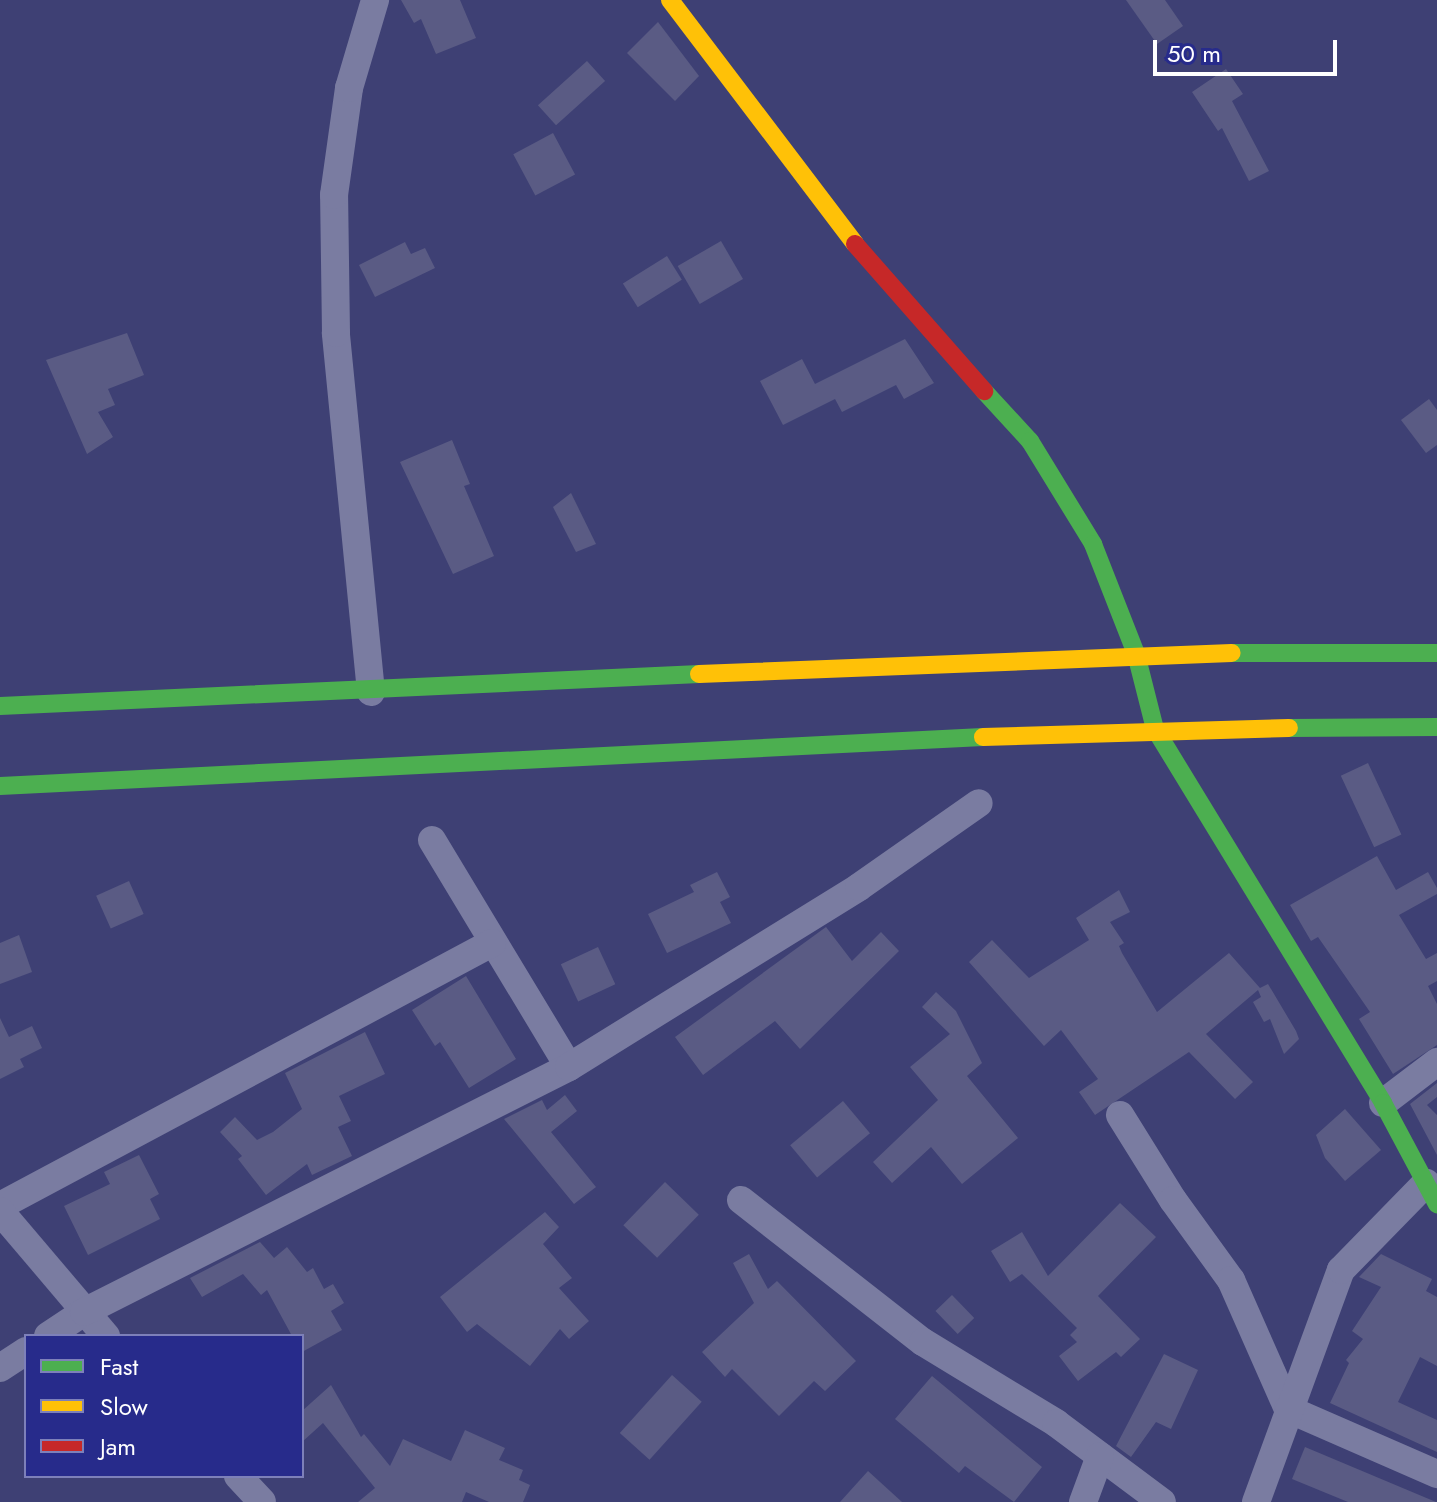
<!DOCTYPE html>
<style>
body{margin:0}
#map{position:relative;width:1437px;height:1502px;overflow:hidden;background:#3e4074;font-family:Jost,sans-serif}
div>[style]{position:absolute}
.building>*{inset:0;background:#5a5b84;transform-origin:0 0}
.street>*{height:28px;margin:-14px;padding:0 14px;transform-origin:14px;border-radius:14px;background:#7a7ca1}
.fast>*{height:18px;margin:-9px;padding:0 9px;transform-origin:9px;border-radius:9px;background:#4caf50}
.slow>*{height:18px;margin:-9px;padding:0 9px;transform-origin:9px;border-radius:9px;background:#ffc107}
.jam>*{height:18px;margin:-9px;padding:0 9px;transform-origin:9px;border-radius:9px;background:#c62828}
span{translate:-50% -50%;white-space:nowrap;text-align:center;line-height:1.15;-webkit-text-stroke:8px #272b8b;paint-order:stroke}
.legend{position:absolute;left:24px;top:1334px;width:280px;height:144px;box-sizing:border-box;background:#272b8b;border:2px solid #7d80b9;margin:0;padding:10px 14px;list-style:none;font-size:24px;color:#fff}
.legend li{display:flex;align-items:center;gap:16px;height:40px}
.legend b{width:40px;border:2px solid #7d80b9}
.scale{position:absolute;left:1153px;top:40px;width:184px;height:36px;box-sizing:border-box;border:4px solid #fff;border-top:0;padding-left:10px;font-size:24px;line-height:28px;white-space:nowrap;color:#fff;-webkit-text-stroke:6px #272b8b;paint-order:stroke}
</style>
<div id="map">
<div class="building">
<div style="clip-path:polygon(401px 0,460px 0,476px 38px,436px 54px,421px 19px,414px 23px)"></div>
<div style="clip-path:polygon(1126px 0,1165px 0,1183px 26px,1157px 44px)"></div>
<div style="clip-path:polygon(658px 22px,699px 76px,675px 101px,627px 53px)"></div>
<div style="left:587px;top:61px;width:27px;height:66px;rotate:48deg"></div>
<div style="clip-path:polygon(1226px 69px,1243px 94px,1232px 101px,1269px 171px,1249px 181px,1222px 128px,1218px 131px,1192px 92px)"></div>
<div style="left:553px;top:133px;width:47px;height:45px;rotate:62deg"></div>
<div style="left:721px;top:241px;width:44px;height:50px;rotate:60deg"></div>
<div style="clip-path:polygon(405px 242px,411px 254px,425px 248px,435px 268px,375px 297px,359px 265px)"></div>
<div style="left:667px;top:256px;width:28px;height:52px;rotate:58deg"></div>
<div style="clip-path:polygon(127px 333px,144px 375px,108px 389px,115px 405px,98px 412px,113px 437px,87px 454px,46px 360px)"></div>
<div style="clip-path:polygon(905px 339px,934px 383px,904px 399px,896px 385px,842px 412px,835px 399px,783px 425px,760px 381px,802px 359px,815px 384px)"></div>
<div style="clip-path:polygon(1429px 399px,1437px 410px,1437px 445px,1426px 453px,1401px 420px)"></div>
<div style="clip-path:polygon(452px 440px,470px 484px,464px 486px,494px 556px,453px 574px,400px 462px)"></div>
<div style="clip-path:polygon(571px 493px,596px 544px,576px 552px,553px 507px)"></div>
<div style="left:1368px;top:763px;width:79px;height:30px;rotate:65deg"></div>
<div style="clip-path:polygon(1377px 856px,1396px 890px,1428px 872px,1437px 888px,1437px 894px,1399px 915px,1426px 959px,1437px 953px,1437px 981px,1428px 986px,1437px 1004px,1437px 1045px,1393px 1074px,1359px 1019px,1370px 1012px,1318px 937px,1311px 941px,1290px 905px)"></div>
<div style="clip-path:polygon(717px 872px,730px 897px,720px 902px,731px 923px,667px 953px,648px 914px,694px 892px,690px 885px)"></div>
<div style="left:129px;top:881px;width:36px;height:36px;rotate:66deg"></div>
<div style="clip-path:polygon(1119px 890px,1130px 912px,1110px 922px,1124px 943px,1119px 946px,1122px 953px,1157px 1012px,1229px 953px,1260px 988px,1268px 984px,1296px 1031px,1299px 1039px,1284px 1054px,1270px 1019px,1264px 1022px,1253px 1002px,1261px 997px,1258px 990px,1206px 1034px,1253px 1082px,1235px 1099px,1189px 1052px,1095px 1115px,1079px 1092px,1098px 1079px,1061px 1030px,1044px 1046px,969px 962px,992px 940px,1029px 978px,1089px 940px,1076px 918px)"></div>
<div style="clip-path:polygon(826px 927px,852px 961px,881px 932px,899px 951px,800px 1049px,775px 1021px,703px 1075px,675px 1037px)"></div>
<div style="clip-path:polygon(19px 935px,32px 972px,0 984px,0 943px)"></div>
<div style="left:598px;top:947px;width:41px;height:41px;rotate:65deg"></div>
<div style="clip-path:polygon(466px 976px,516px 1059px,469px 1088px,440px 1042px,435px 1046px,412px 1010px)"></div>
<div style="clip-path:polygon(936px 992px,956px 1011px,982px 1063px,967px 1076px,1018px 1138px,962px 1184px,931px 1147px,892px 1183px,873px 1162px,938px 1100px,910px 1067px,950px 1034px,922px 1007px)"></div>
<div style="clip-path:polygon(0 1018px,9px 1037px,32px 1026px,42px 1048px,20px 1059px,24px 1067px,0 1079px)"></div>
<div style="clip-path:polygon(365px 1032px,385px 1074px,339px 1096px,351px 1121px,338px 1127px,352px 1156px,312px 1175px,307px 1164px,266px 1195px,238px 1159px,242px 1156px,220px 1132px,235px 1117px,257px 1140px,273px 1132px,302px 1109px,285px 1073px)"></div>
<div style="clip-path:polygon(1437px 1083px,1437px 1097px,1427px 1105px,1437px 1115px,1437px 1155px,1410px 1104px)"></div>
<div style="clip-path:polygon(565px 1095px,577px 1111px,551px 1132px,596px 1187px,574px 1204px,504px 1119px,542px 1100px,547px 1110px)"></div>
<div style="left:843px;top:1101px;width:42px;height:69px;rotate:50deg"></div>
<div style="clip-path:polygon(1345px 1109px,1381px 1150px,1345px 1181px,1325px 1158px,1316px 1135px)"></div>
<div style="clip-path:polygon(139px 1155px,159px 1194px,150px 1199px,160px 1219px,88px 1255px,64px 1206px,110px 1184px,104px 1172px)"></div>
<div style="left:665px;top:1182px;width:47px;height:60px;rotate:44deg"></div>
<div style="clip-path:polygon(1120px 1203px,1156px 1237px,1098px 1296px,1140px 1339px,1121px 1357px,1116px 1352px,1078px 1381px,1059px 1356px,1077px 1342px,1070px 1335px,1077px 1328px,1022px 1274px,1010px 1282px,991px 1251px,1022px 1232px,1048px 1276px)"></div>
<div style="clip-path:polygon(545px 1212px,559px 1227px,543px 1244px,572px 1278px,559px 1288px,589px 1321px,569px 1339px,560px 1329px,530px 1366px,477px 1324px,467px 1332px,440px 1297px)"></div>
<div style="clip-path:polygon(260px 1242px,274px 1258px,287px 1247px,307px 1272px,313px 1268px,324px 1289px,333px 1284px,344px 1303px,331px 1311px,342px 1330px,302px 1352px,302px 1336px,292px 1336px,267px 1290px,261px 1295px,243px 1274px,202px 1297px,190px 1278px)"></div>
<div style="clip-path:polygon(749px 1254px,768px 1289px,777px 1281px,856px 1361px,825px 1391px,814px 1381px,779px 1416px,732px 1369px,725px 1377px,702px 1352px,754px 1303px,733px 1263px)"></div>
<div style="clip-path:polygon(1381px 1254px,1432px 1279px,1426px 1291px,1437px 1297px,1437px 1366px,1420px 1357px,1398px 1402px,1437px 1420px,1437px 1452px,1330px 1403px,1349px 1363px,1346px 1360px,1363px 1339px,1352px 1331px,1381px 1287px,1359px 1277px)"></div>
<div style="left:952px;top:1295px;width:32px;height:23px;rotate:46deg"></div>
<div style="clip-path:polygon(1164px 1354px,1198px 1370px,1171px 1429px,1156px 1422px,1131px 1457px,1116px 1446px)"></div>
<div style="left:672px;top:1375px;width:40px;height:78px;rotate:42deg"></div>
<div style="clip-path:polygon(932px 1376px,1042px 1467px,1014px 1502px,965px 1466px,959px 1473px,895px 1419px)"></div>
<div style="clip-path:polygon(331px 1385px,361px 1437px,364px 1434px,390px 1466px,403px 1439px,451px 1461px,465px 1430px,505px 1448px,499px 1460px,523px 1470px,519px 1480px,530px 1485px,523px 1502px,489px 1502px,466px 1492px,462px 1502px,358px 1502px,375px 1488px,323px 1423px,302px 1442px,302px 1411px)"></div>
<div style="clip-path:polygon(1305px 1447px,1436px 1502px,1348px 1502px,1292px 1479px)"></div>
<div style="clip-path:polygon(868px 1471px,902px 1502px,840px 1502px)"></div>
</div>
<div class="street">
<div style="left:371px;top:692px;width:361px;rotate:-95.6deg"></div>
<div style="left:336px;top:333px;width:138px;rotate:-90.8deg"></div>
<div style="left:334px;top:195px;width:108px;rotate:-82deg"></div>
<div style="left:349px;top:88px;width:92px;rotate:-73.5deg"></div>
<div style="left:432px;top:840px;width:265px;rotate:58.9deg"></div>
<div style="left:1383px;top:1103px;width:68px;rotate:-37.2deg"></div>
<div style="left:1120px;top:1115px;width:100px;rotate:58.1deg"></div>
<div style="left:1173px;top:1200px;width:99px;rotate:54.1deg"></div>
<div style="left:1231px;top:1280px;width:141px;rotate:66.2deg"></div>
<div style="left:1288px;top:1409px;width:163px;rotate:23.6deg"></div>
<div style="left:741px;top:1200px;width:231px;rotate:38deg"></div>
<div style="left:923px;top:1342px;width:156px;rotate:31.3deg"></div>
<div style="left:1056px;top:1423px;width:132px;rotate:36.7deg"></div>
<div style="left:0;top:1206px;width:558px;rotate:-28.13deg"></div>
<div style="left:0;top:1211px;width:164px;rotate:49.7deg"></div>
<div style="left:48px;top:1336px;width:43px;rotate:-33.7deg"></div>
<div style="left:84px;top:1312px;width:543px;rotate:-26.8deg"></div>
<div style="left:569px;top:1067px;width:341px;rotate:-31.8deg"></div>
<div style="left:859px;top:887px;width:146px;rotate:-35deg"></div>
<div style="left:0;top:1368px;width:31px;rotate:-33deg"></div>
<div style="left:238px;top:1476px;width:35px;rotate:47deg"></div>
<div style="left:1083px;top:1502px;width:49px;rotate:-69.7deg"></div>
<div style="left:1256px;top:1502px;width:247px;rotate:-69.9deg"></div>
<div style="left:1341px;top:1270px;width:122px;rotate:-45.7deg"></div>
</div>
<div class="fast">
<div style="left:984px;top:391px;width:68px;rotate:47.4deg"></div>
<div style="left:1030px;top:441px;width:121px;rotate:58.5deg"></div>
<div style="left:1093px;top:544px;width:118px;rotate:68.6deg"></div>
<div style="left:1136px;top:654px;width:77px;rotate:75.8deg"></div>
<div style="left:1155px;top:729px;width:438px;rotate:58.6deg"></div>
<div style="left:1383px;top:1103px;width:115px;rotate:61.9deg"></div>
<div style="left:1232px;top:653px;width:205px"></div>
<div style="left:0;top:706px;width:700px;rotate:-2.62deg"></div>
<div style="left:1289px;top:728px;width:148px;rotate:-0.4deg"></div>
<div style="left:0;top:786px;width:984px;rotate:-2.85deg"></div>
</div>
<div class="slow">
<div style="left:670px;top:0;width:306px;rotate:52.8deg"></div>
<div style="left:699px;top:674px;width:533px;rotate:-2.26deg"></div>
<div style="left:983px;top:737px;width:306px;rotate:-1.7deg"></div>
</div>
<div class="jam">
<div style="left:855px;top:244px;width:196px;rotate:48.7deg"></div>
</div>
<ul class="legend">
<li><b style="height:10px;background:#4caf50"></b>Fast</li>
<li><b style="height:10px;background:#ffc107"></b>Slow</li>
<li><b style="height:10px;background:#c62828"></b>Jam</li>
</ul>
<div class="scale">50 m</div>
</div>
